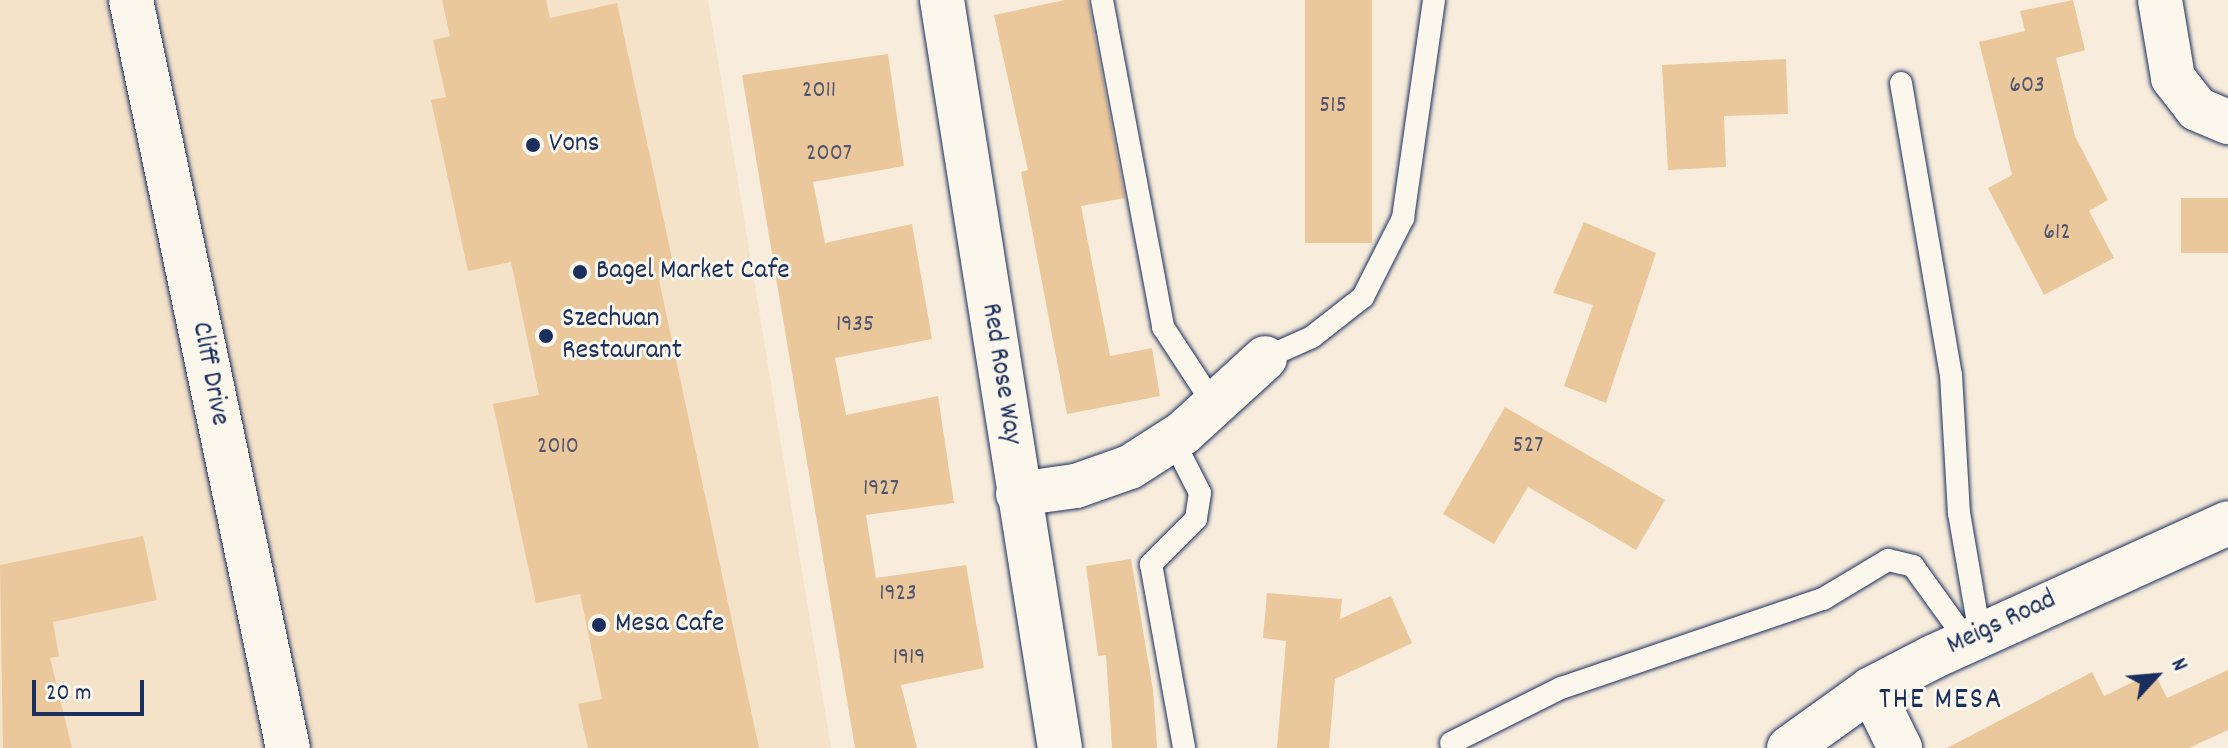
<!DOCTYPE html>
<style>
body{margin:0}
#map{position:relative;width:2228px;height:748px;overflow:hidden;background:#f8eddc;font-family:Dekko,sans-serif}
div>[style]{position:absolute}
.built>*{inset:0;background:#f4e2c9}
.building>*{inset:0;background:#ebc79c;transform-origin:0 0}
.roads{filter:drop-shadow(0 0 2px #1b2f5e) drop-shadow(0 0 2px #1b2f5e)}
.lane>*{height:22px;margin:-11px;padding:0 11px;transform-origin:11px;border-radius:11px;background:#fbf7ec}
.street>*{height:44px;margin:-22px;padding:0 22px;transform-origin:22px;border-radius:22px;background:#fbf7ec}
.secondary>*{height:44px;margin:-22px;padding:0 22px;transform-origin:22px;border-radius:22px;background:#fbf7ec}
.dots>*{width:22px;height:22px;translate:-50% -50%;box-sizing:border-box;border:4px solid #fbf7ec;border-radius:50%}
span{translate:-50% -50%;white-space:nowrap;text-align:center;line-height:1.15;-webkit-text-stroke:6px #fbf7ec;paint-order:stroke}
.number-label{font-size:24px;color:#4f556e}
.number-label span{-webkit-text-stroke-width:0}
.poi-label{font-size:28px;color:#1b2f5e}
.left{translate:0 -50%;text-align:left}
.street-label{font-size:28px;color:#1b2f5e}
.neighbourhood-label{font-size:30px;color:#1b2f5e;letter-spacing:2px}
.north{position:absolute;left:2116px;top:636px;width:80px;height:80px;-webkit-text-stroke:6px #fbf7ec;paint-order:stroke;rotate:64deg;font-size:22px;font-weight:700;line-height:32px;text-align:center;color:#1b2f5e}
.north::after{content:'';display:block;margin:auto;width:28px;height:36px;background:#1b2f5e;clip-path:polygon(50% 0,100% 100%,50% 72%,0 100%)}
.scale{position:absolute;left:32px;top:680px;width:112px;height:36px;box-sizing:border-box;border:4px solid #1b2f5e;border-top:0;padding-left:10px;font-size:24px;line-height:28px;white-space:nowrap;color:#1b2f5e;-webkit-text-stroke:6px #fbf7ec;paint-order:stroke}
</style>
<div id="map">
<div class="built">
<div style="clip-path:polygon(0 0,708px 0,831px 748px,0 748px)"></div>
</div>
<div class="building">
<div style="clip-path:polygon(442px 0,546px 0,550px 18px,617px 3px,676px 277px,659px 280px,759px 748px,588px 748px,578px 704px,602px 699px,580px 594px,536px 603px,493px 404px,539px 395px,511px 262px,468px 271px,431px 100px,446px 97px,433px 40px,450px 36px)"></div>
<div style="clip-path:polygon(1065px 0,1088px 0,1125px 198px,1081px 206px,1110px 356px,1152px 348px,1160px 396px,1067px 414px,1021px 172px,1028px 170px,994px 15px)"></div>
<div style="left:1305px;top:0;width:67px;height:243px"></div>
<div style="clip-path:polygon(2073px 0,2085px 50px,2056px 58px,2075px 136px,2108px 200px,2089px 211px,2114px 258px,2044px 295px,1988px 188px,2012px 175px,1979px 42px,2025px 31px,2020px 11px)"></div>
<div style="clip-path:polygon(888px 54px,904px 166px,813px 182px,825px 243px,912px 224px,932px 339px,835px 358px,846px 415px,938px 396px,954px 503px,866px 515px,876px 578px,966px 565px,984px 668px,901px 685px,917px 748px,855px 748px,742px 75px)"></div>
<div style="clip-path:polygon(1786px 59px,1788px 114px,1724px 116px,1726px 167px,1668px 170px,1662px 65px)"></div>
<div style="left:2228px;top:198px;width:55px;height:47px;rotate:90deg"></div>
<div style="clip-path:polygon(1584px 222px,1656px 253px,1606px 403px,1564px 386px,1593px 305px,1553px 293px)"></div>
<div style="clip-path:polygon(1505px 407px,1665px 500px,1636px 550px,1528px 487px,1494px 544px,1443px 514px)"></div>
<div style="clip-path:polygon(143px 536px,157px 600px,53px 622px,59px 656px,50px 658px,72px 748px,3px 748px,0 565px)"></div>
<div style="clip-path:polygon(1131px 559px,1153px 690px,1157px 748px,1112px 748px,1106px 655px,1098px 656px,1086px 566px)"></div>
<div style="clip-path:polygon(1267px 593px,1342px 599px,1340px 619px,1391px 596px,1412px 643px,1335px 679px,1329px 748px,1277px 748px,1286px 641px,1263px 638px)"></div>
<div style="clip-path:polygon(2228px 670px,2228px 730px,2189px 748px,1947px 748px,2092px 672px,2104px 696px,2154px 672px,2167px 698px)"></div>
</div>
<div class="roads">
<div class="lane">
<div style="left:1102px;top:0;width:333px;rotate:79.4deg"></div>
<div style="left:1163px;top:327px;width:93px;rotate:56.8deg"></div>
<div style="left:1901px;top:83px;width:296px;rotate:80.3deg"></div>
<div style="left:1951px;top:375px;width:138px;rotate:86.7deg"></div>
<div style="left:1959px;top:513px;width:124px;rotate:80.2deg"></div>
<div style="left:1265px;top:358px;width:51px;rotate:-24.1deg"></div>
<div style="left:1312px;top:337px;width:65px;rotate:-38.1deg"></div>
<div style="left:1363px;top:297px;width:89px;rotate:-63.1deg"></div>
<div style="left:1403px;top:218px;width:220px;rotate:-81.9deg"></div>
<div style="left:1173px;top:440px;width:59px;rotate:63deg"></div>
<div style="left:1200px;top:493px;width:26px;rotate:99deg"></div>
<div style="left:1196px;top:519px;width:64px;rotate:135deg"></div>
<div style="left:1151px;top:564px;width:187px;rotate:79.8deg"></div>
<div style="left:1451px;top:743px;width:123px;rotate:-26.6deg"></div>
<div style="left:1561px;top:688px;width:277px;rotate:-18.8deg"></div>
<div style="left:1823px;top:599px;width:76px;rotate:-31deg"></div>
<div style="left:1888px;top:560px;width:26px;rotate:13deg"></div>
<div style="left:1913px;top:566px;width:92px;rotate:54.2deg"></div>
</div>
<div class="street">
<div style="left:942px;top:0;width:757px;rotate:81.04deg"></div>
<div style="left:2160px;top:0;width:79px;rotate:80.5deg"></div>
<div style="left:2173px;top:78px;width:39px;rotate:52deg"></div>
<div style="left:2197px;top:109px;width:34px;rotate:23deg"></div>
<div style="left:1018px;top:494px;width:59px;rotate:-7.9deg"></div>
<div style="left:1076px;top:486px;width:57px;rotate:-19.4deg"></div>
<div style="left:1130px;top:467px;width:63px;rotate:-32.7deg"></div>
<div style="left:1183px;top:433px;width:111px;rotate:-42.4deg"></div>
<div style="left:1871px;top:689px;width:66px;rotate:63.8deg"></div>
</div>
<div class="secondary">
<div style="left:131px;top:0;width:764px;rotate:78.15deg"></div>
<div style="left:1789px;top:748px;width:101px;rotate:-35.7deg"></div>
<div style="left:1871px;top:689px;width:70px;rotate:-27.3deg"></div>
<div style="left:1933px;top:657px;width:324px;rotate:-24.4deg"></div>
</div>
</div>
<div class="dots">
<div style="left:533px;top:145px;background:#1b2f5e"></div>
<div style="left:580px;top:272px;background:#1b2f5e"></div>
<div style="left:546px;top:336px;background:#1b2f5e"></div>
<div style="left:599px;top:625px;background:#1b2f5e"></div>
</div>
<div class="number-label">
<span style="left:2027px;top:87px">603</span>
<span style="left:819px;top:92px">2011</span>
<span style="left:1333px;top:107px">515</span>
<span style="left:829px;top:155px">2007</span>
<span style="left:2057px;top:234px">612</span>
<span style="left:855px;top:326px">1935</span>
<span style="left:1528px;top:447px">527</span>
<span style="left:558px;top:448px">2010</span>
<span style="left:881px;top:490px">1927</span>
<span style="left:898px;top:595px">1923</span>
<span style="left:909px;top:659px">1919</span>
</div>
<div class="poi-label">
<span class="left" style="left:549px;top:145px">Vons</span>
<span class="left" style="left:596px;top:272px">Bagel Market Cafe</span>
<span class="left" style="left:562px;top:336px">Szechuan<br>Restaurant</span>
<span class="left" style="left:615px;top:625px">Mesa Cafe</span>
</div>
<div class="street-label">
<span style="left:209px;top:374px;rotate:79deg">Cliff Drive</span>
<span style="left:1000px;top:374px;rotate:81deg">Red Rose Way</span>
<span style="left:2002px;top:624px;rotate:-25deg">Meigs Road</span>
</div>
<div class="neighbourhood-label">
<span style="left:1941px;top:702px">THE MESA</span>
</div>
<div class="north">N</div>
<div class="scale">20 m</div>
</div>
